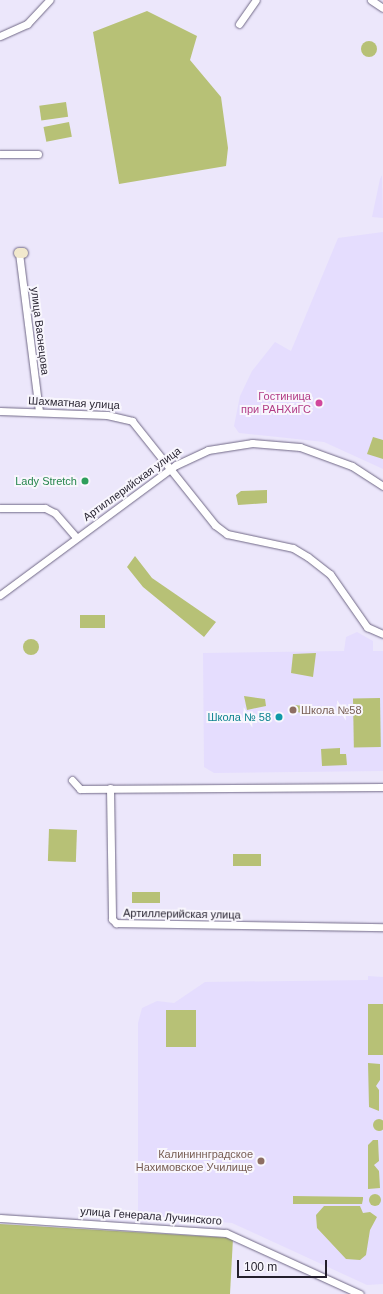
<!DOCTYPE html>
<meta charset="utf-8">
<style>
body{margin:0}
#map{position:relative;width:383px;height:1294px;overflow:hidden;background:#ece7fb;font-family:Helvetica,sans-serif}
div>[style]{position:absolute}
.built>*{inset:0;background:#e5ddfe}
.green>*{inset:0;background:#b7c176;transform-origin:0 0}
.round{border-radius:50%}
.roads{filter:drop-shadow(0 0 1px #706886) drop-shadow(0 0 1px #706886)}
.street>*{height:7px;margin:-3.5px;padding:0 3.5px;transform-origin:3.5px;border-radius:3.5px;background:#fff}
.secondary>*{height:10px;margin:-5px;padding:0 5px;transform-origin:5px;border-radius:5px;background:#f2e9cd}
.dots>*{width:11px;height:11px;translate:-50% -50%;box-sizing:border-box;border:2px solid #f8f6fd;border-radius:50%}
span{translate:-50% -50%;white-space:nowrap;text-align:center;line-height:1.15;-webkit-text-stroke:4px #f8f6fd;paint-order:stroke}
.street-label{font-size:11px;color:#231f2c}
.hotel-label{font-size:11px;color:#b23c85}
.right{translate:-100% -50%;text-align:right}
.leisure-label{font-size:11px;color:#27864d}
.education-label{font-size:11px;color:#785e54}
.left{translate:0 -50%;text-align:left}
.culture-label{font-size:11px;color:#0d838f}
.scale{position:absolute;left:237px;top:1260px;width:90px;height:18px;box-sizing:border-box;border:2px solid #231f2c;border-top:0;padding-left:5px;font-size:12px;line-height:14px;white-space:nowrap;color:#231f2c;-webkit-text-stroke:3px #f8f6fd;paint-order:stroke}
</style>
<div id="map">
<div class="built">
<div style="clip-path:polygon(382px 175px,383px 218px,372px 217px,380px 179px)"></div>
<div style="clip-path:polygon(383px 232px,383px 469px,324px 442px,239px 433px,234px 426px,240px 396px,252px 371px,275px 342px,291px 351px,338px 238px)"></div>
<div style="clip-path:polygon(357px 632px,373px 641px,373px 651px,383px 651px,383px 771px,214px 773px,204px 767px,203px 653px,344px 651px,346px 637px)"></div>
<div style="clip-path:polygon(368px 976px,383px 977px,383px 1284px,367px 1285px,232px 1223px,138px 1215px,138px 1023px,142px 1008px,157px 1001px,174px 1003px,205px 982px,368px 980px)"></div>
</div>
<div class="green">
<div style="clip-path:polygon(147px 11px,197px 36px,190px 60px,221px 97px,228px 148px,226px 166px,119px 184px,93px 32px)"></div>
<div class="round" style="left:361px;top:41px;width:16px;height:16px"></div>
<div style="left:66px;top:102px;width:15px;height:27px;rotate:82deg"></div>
<div style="left:69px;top:122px;width:15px;height:26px;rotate:79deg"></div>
<div style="clip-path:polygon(373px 437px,383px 440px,383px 459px,367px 454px)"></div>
<div style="clip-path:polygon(267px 490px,267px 503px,238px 505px,236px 495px,241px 491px)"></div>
<div style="clip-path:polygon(135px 556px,152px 578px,216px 622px,204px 637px,143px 587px,127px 567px)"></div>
<div style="left:80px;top:615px;width:25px;height:13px"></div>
<div class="round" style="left:23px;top:639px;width:16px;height:16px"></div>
<div style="clip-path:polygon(316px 653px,313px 677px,291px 673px,293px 654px)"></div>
<div style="clip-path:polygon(244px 696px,265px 699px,266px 706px,247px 710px)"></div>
<div style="left:380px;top:698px;width:49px;height:27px;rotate:89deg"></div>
<div style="clip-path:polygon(295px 705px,314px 707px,312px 716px,294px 711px)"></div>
<div style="clip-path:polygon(340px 748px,340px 754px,346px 754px,347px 765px,322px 766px,321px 749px)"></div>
<div style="left:49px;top:829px;width:28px;height:32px;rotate:2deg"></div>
<div style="left:261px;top:854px;width:12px;height:28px;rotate:90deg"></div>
<div style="left:160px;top:892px;width:11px;height:28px;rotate:90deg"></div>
<div style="left:383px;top:1004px;width:51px;height:15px;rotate:90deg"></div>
<div style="left:166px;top:1010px;width:30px;height:37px"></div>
<div style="clip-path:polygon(368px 1063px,380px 1064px,380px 1080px,376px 1086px,379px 1090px,379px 1111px,369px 1107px)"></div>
<div class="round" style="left:373px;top:1119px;width:12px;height:12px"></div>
<div style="clip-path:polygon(373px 1140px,378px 1140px,379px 1161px,374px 1165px,379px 1171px,380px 1188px,368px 1189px,368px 1145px)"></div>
<div class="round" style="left:369px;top:1194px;width:12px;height:12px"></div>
<div style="clip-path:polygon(293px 1196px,363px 1197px,363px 1199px,362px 1204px,293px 1204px)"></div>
<div style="clip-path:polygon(324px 1206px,360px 1206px,363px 1213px,370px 1212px,377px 1217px,370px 1230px,366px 1255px,360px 1260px,346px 1259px,317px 1228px,316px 1215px)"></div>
<div style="clip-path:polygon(0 1224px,233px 1238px,230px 1294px,0 1294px)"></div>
</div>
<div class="roads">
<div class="street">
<div style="left:371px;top:0;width:14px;rotate:34deg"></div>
<div style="left:239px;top:24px;width:29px;rotate:-55deg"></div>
<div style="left:0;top:36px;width:30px;rotate:-24deg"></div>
<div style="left:27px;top:24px;width:33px;rotate:-47deg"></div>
<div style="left:0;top:154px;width:38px"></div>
<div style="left:19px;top:253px;width:159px;rotate:82.8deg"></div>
<div style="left:0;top:411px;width:107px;rotate:2.1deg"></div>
<div style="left:107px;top:415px;width:26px;rotate:13deg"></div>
<div style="left:132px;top:421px;width:133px;rotate:51.4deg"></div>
<div style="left:215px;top:525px;width:15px;rotate:37deg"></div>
<div style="left:227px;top:534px;width:67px;rotate:12deg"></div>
<div style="left:293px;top:548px;width:17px;rotate:31deg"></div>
<div style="left:308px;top:557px;width:28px;rotate:38deg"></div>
<div style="left:330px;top:574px;width:65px;rotate:55.1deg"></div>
<div style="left:367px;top:627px;width:17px;rotate:24deg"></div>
<div style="left:0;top:508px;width:45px"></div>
<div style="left:45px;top:508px;width:11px;rotate:27deg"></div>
<div style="left:55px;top:513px;width:32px;rotate:49deg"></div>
<div style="left:0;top:595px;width:219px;rotate:-36.5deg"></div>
<div style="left:176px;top:465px;width:35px;rotate:-25deg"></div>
<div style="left:208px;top:450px;width:45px;rotate:-9deg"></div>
<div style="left:252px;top:443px;width:48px;rotate:4.8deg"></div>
<div style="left:300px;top:447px;width:55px;rotate:20.1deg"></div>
<div style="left:352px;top:466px;width:37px;rotate:33deg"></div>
<div style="left:72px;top:780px;width:12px;rotate:48deg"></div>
<div style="left:80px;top:789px;width:303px;rotate:-0.4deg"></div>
<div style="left:110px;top:788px;width:131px;rotate:89.1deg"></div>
<div style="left:112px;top:919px;width:6px;rotate:45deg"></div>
<div style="left:116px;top:923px;width:267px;rotate:0.9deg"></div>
<div style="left:0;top:1218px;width:226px;rotate:3.8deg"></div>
<div style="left:226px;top:1233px;width:147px;rotate:24.5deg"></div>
</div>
<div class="secondary">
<div style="left:19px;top:253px;width:4px"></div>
</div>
</div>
<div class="dots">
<div style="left:319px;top:403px;background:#d1479c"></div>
<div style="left:85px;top:481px;background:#2e9e5b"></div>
<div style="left:293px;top:710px;background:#8d6e63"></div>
<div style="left:279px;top:717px;background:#0f9aa8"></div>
<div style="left:261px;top:1161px;background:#8d6e63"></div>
</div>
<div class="street-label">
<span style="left:40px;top:331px;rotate:83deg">улица Васнецова</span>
<span style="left:74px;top:403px;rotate:3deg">Шахматная улица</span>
<span style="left:132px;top:484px;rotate:-36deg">Артиллерийская улица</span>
<span style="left:182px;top:914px;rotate:1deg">Артиллерийская улица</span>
<span style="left:151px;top:1216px;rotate:4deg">улица Генерала Лучинского</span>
</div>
<div class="hotel-label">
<span class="right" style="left:311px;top:403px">Гостиница<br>при РАНХиГС</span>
</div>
<div class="leisure-label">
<span class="right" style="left:77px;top:481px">Lady Stretch</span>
</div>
<div class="education-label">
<span class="left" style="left:301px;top:710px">Школа №58</span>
<span class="right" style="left:253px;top:1161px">Калининнградское<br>Нахимовское Училище</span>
</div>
<div class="culture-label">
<span class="right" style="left:271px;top:717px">Школа № 58</span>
</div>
<div class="scale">100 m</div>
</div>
